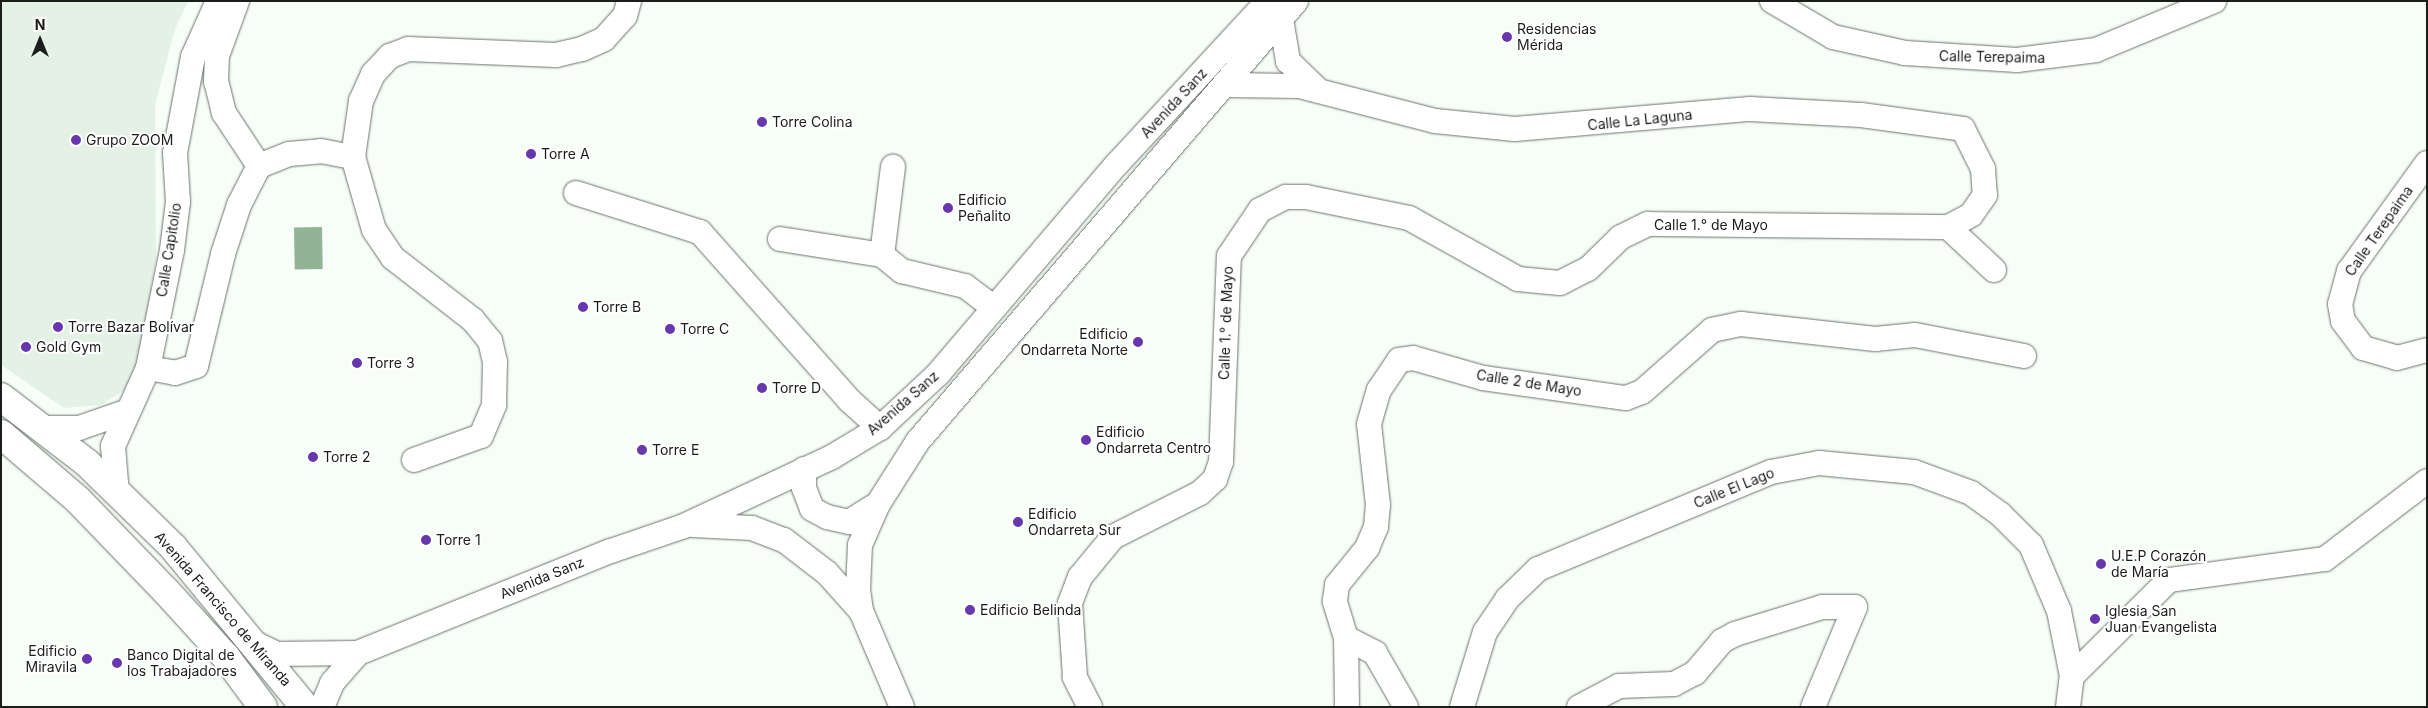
<!DOCTYPE html>
<meta charset="utf-8">
<style>
body{margin:0}
#map{position:relative;width:2428px;height:708px;overflow:hidden;background:#f6fef7;font-family:Inter,sans-serif}
div>[style]{position:absolute}
.built>*{inset:0;background:#e4f1e5}
.water>*{inset:0;background:#93b396;transform-origin:0 0}
.roads{filter:drop-shadow(0 0 1px #6c726c) drop-shadow(0 0 1px #6c726c)}
.minor>*{height:24px;margin:-12px;padding:0 12px;transform-origin:12px;border-radius:12px;background:#fff}
.major>*{height:28px;margin:-14px;padding:0 14px;transform-origin:14px;border-radius:14px;background:#fff}
.dots>*{width:14px;height:14px;translate:-50% -50%;box-sizing:border-box;border:2px solid #fff;border-radius:50%}
span{translate:-50% -50%;white-space:nowrap;text-align:center;line-height:1.15;-webkit-text-stroke:4px #fff;paint-order:stroke}
.poi-label{font-size:14px;color:#1b1d1b}
.left{translate:0 -50%;text-align:left}
.right{translate:-100% -50%;text-align:right}
.street-label{font-size:14px;color:#1b1d1b}
.frame{position:absolute;inset:0;border:2px solid #1b1d1b;pointer-events:none}
.north{position:absolute;left:15px;top:15px;width:50px;height:50px;-webkit-text-stroke:4px #fff;paint-order:stroke;rotate:0deg;font-size:14px;font-weight:700;line-height:20px;text-align:center;color:#1b1d1b}
.north::after{content:'';display:block;margin:auto;width:18px;height:22px;background:#1b1d1b;clip-path:polygon(50% 0,100% 100%,50% 72%,0 100%)}
</style>
<div id="map">
<div class="built">
<div style="clip-path:polygon(1px 1px,188px 1px,175px 29px,155px 105px,156px 258px,141px 351px,126px 389px,101px 405px,64px 408px,1px 365px)"></div>
</div>
<div class="water">
<div style="left:322px;top:227px;width:42px;height:28px;rotate:89deg"></div>
</div>
<div class="roads">
<div class="minor">
<div style="left:1772px;top:1px;width:71px;rotate:30.5deg"></div>
<div style="left:1833px;top:37px;width:74px;rotate:12.5deg"></div>
<div style="left:1905px;top:53px;width:112px;rotate:3.6deg"></div>
<div style="left:2017px;top:60px;width:80px;rotate:-7.2deg"></div>
<div style="left:2096px;top:50px;width:128px;rotate:-22.6deg"></div>
<div style="left:1281px;top:19px;width:43px;rotate:80.5deg"></div>
<div style="left:1288px;top:61px;width:43px;rotate:44.1deg"></div>
<div style="left:1227px;top:85px;width:72px;rotate:0.8deg"></div>
<div style="left:1299px;top:86px;width:140px;rotate:14.4deg"></div>
<div style="left:1435px;top:121px;width:80px;rotate:5.7deg"></div>
<div style="left:1515px;top:129px;width:236px;rotate:-4.9deg"></div>
<div style="left:1750px;top:109px;width:111px;rotate:3.1deg"></div>
<div style="left:1861px;top:115px;width:103px;rotate:7.8deg"></div>
<div style="left:1963px;top:129px;width:45px;rotate:63.4deg"></div>
<div style="left:1983px;top:169px;width:26px;rotate:86deg"></div>
<div style="left:1985px;top:195px;width:24px;rotate:125deg"></div>
<div style="left:1971px;top:215px;width:26px;rotate:152deg"></div>
<div style="left:1948px;top:227px;width:63px;rotate:43.1deg"></div>
<div style="left:2427px;top:163px;width:133px;rotate:125.8deg"></div>
<div style="left:2349px;top:271px;width:34px;rotate:105deg"></div>
<div style="left:2340px;top:304px;width:17px;rotate:80deg"></div>
<div style="left:2343px;top:321px;width:34px;rotate:53deg"></div>
<div style="left:2363px;top:348px;width:35px;rotate:16deg"></div>
<div style="left:2397px;top:358px;width:31px;rotate:-15deg"></div>
<div style="left:259px;top:166px;width:32px;rotate:-22deg"></div>
<div style="left:289px;top:154px;width:32px;rotate:-5deg"></div>
<div style="left:321px;top:151px;width:33px;rotate:11deg"></div>
<div style="left:576px;top:193px;width:130px;rotate:17.5deg"></div>
<div style="left:700px;top:232px;width:225px;rotate:48.4deg"></div>
<div style="left:849px;top:400px;width:42px;rotate:42.1deg"></div>
<div style="left:780px;top:239px;width:103px;rotate:8.9deg"></div>
<div style="left:882px;top:255px;width:26px;rotate:39deg"></div>
<div style="left:902px;top:271px;width:65px;rotate:13.4deg"></div>
<div style="left:965px;top:286px;width:36px;rotate:37deg"></div>
<div style="left:882px;top:255px;width:89px;rotate:-82.9deg"></div>
<div style="left:148px;top:368px;width:27px;rotate:10deg"></div>
<div style="left:175px;top:373px;width:22px;rotate:-18deg"></div>
<div style="left:196px;top:366px;width:115px;rotate:-76.4deg"></div>
<div style="left:223px;top:254px;width:52px;rotate:-71.9deg"></div>
<div style="left:239px;top:205px;width:44px;rotate:-62.9deg"></div>
<div style="left:259px;top:166px;width:64px;rotate:-123.4deg"></div>
<div style="left:224px;top:113px;width:32px;rotate:-104deg"></div>
<div style="left:216px;top:82px;width:26px;rotate:-88deg"></div>
<div style="left:217px;top:56px;width:59px;rotate:-70deg"></div>
<div style="left:42px;top:428px;width:37px"></div>
<div style="left:79px;top:428px;width:52px;rotate:-19.1deg"></div>
<div style="left:414px;top:460px;width:71px;rotate:-19.7deg"></div>
<div style="left:481px;top:436px;width:34px;rotate:-67deg"></div>
<div style="left:494px;top:405px;width:43px;rotate:-88.7deg"></div>
<div style="left:495px;top:362px;width:22px;rotate:-103deg"></div>
<div style="left:490px;top:341px;width:27px;rotate:-129deg"></div>
<div style="left:473px;top:320px;width:101px;rotate:-142.2deg"></div>
<div style="left:393px;top:258px;width:34px;rotate:-124deg"></div>
<div style="left:374px;top:230px;width:76px;rotate:-106deg"></div>
<div style="left:353px;top:157px;width:57px;rotate:-81.9deg"></div>
<div style="left:361px;top:101px;width:30px;rotate:-66deg"></div>
<div style="left:373px;top:74px;width:25px;rotate:-47deg"></div>
<div style="left:390px;top:56px;width:19px;rotate:-21deg"></div>
<div style="left:408px;top:49px;width:148px;rotate:2.3deg"></div>
<div style="left:556px;top:55px;width:27px;rotate:-13deg"></div>
<div style="left:582px;top:49px;width:24px;rotate:-24deg"></div>
<div style="left:604px;top:39px;width:31px;rotate:-48deg"></div>
<div style="left:625px;top:16px;width:16px;rotate:-75deg"></div>
<div style="left:804px;top:469px;width:19px;rotate:90deg"></div>
<div style="left:804px;top:488px;width:22px;rotate:69deg"></div>
<div style="left:812px;top:509px;width:17px;rotate:28deg"></div>
<div style="left:827px;top:517px;width:23px;rotate:13deg"></div>
<div style="left:849px;top:522px;width:34px;rotate:-32deg"></div>
<div style="left:117px;top:494px;width:48px;rotate:-94.8deg"></div>
<div style="left:113px;top:446px;width:85px;rotate:-65.8deg"></div>
<div style="left:148px;top:368px;width:120px;rotate:-78.5deg"></div>
<div style="left:172px;top:250px;width:48px;rotate:-82.9deg"></div>
<div style="left:178px;top:202px;width:49px;rotate:-93.5deg"></div>
<div style="left:175px;top:153px;width:98px;rotate:-79.4deg"></div>
<div style="left:193px;top:57px;width:61px;rotate:-65.9deg"></div>
<div style="left:693px;top:525px;width:59px;rotate:2.9deg"></div>
<div style="left:752px;top:528px;width:34px;rotate:21deg"></div>
<div style="left:784px;top:540px;width:54px;rotate:37.5deg"></div>
<div style="left:827px;top:573px;width:51px;rotate:48.2deg"></div>
<div style="left:1346px;top:638px;width:39px;rotate:-107deg"></div>
<div style="left:1335px;top:601px;width:16px;rotate:-83deg"></div>
<div style="left:1337px;top:585px;width:48px;rotate:-51deg"></div>
<div style="left:1367px;top:548px;width:23px;rotate:-67deg"></div>
<div style="left:1376px;top:527px;width:22px;rotate:-85deg"></div>
<div style="left:1378px;top:505px;width:81px;rotate:-96.3deg"></div>
<div style="left:1369px;top:424px;width:35px;rotate:-74deg"></div>
<div style="left:1379px;top:390px;width:36px;rotate:-56deg"></div>
<div style="left:1399px;top:360px;width:14px;rotate:-8deg"></div>
<div style="left:1413px;top:358px;width:73px;rotate:15.9deg"></div>
<div style="left:1483px;top:378px;width:144px;rotate:8deg"></div>
<div style="left:1626px;top:398px;width:17px;rotate:-21deg"></div>
<div style="left:1642px;top:392px;width:94px;rotate:-41.5deg"></div>
<div style="left:1712px;top:330px;width:30px;rotate:-12deg"></div>
<div style="left:1741px;top:324px;width:135px;rotate:6.4deg"></div>
<div style="left:1875px;top:339px;width:40px;rotate:-5.7deg"></div>
<div style="left:1915px;top:335px;width:111px;rotate:10.9deg"></div>
<div style="left:250px;top:641px;width:30px;rotate:26deg"></div>
<div style="left:277px;top:654px;width:81px;rotate:-0.7deg"></div>
<div style="left:358px;top:653px;width:273px;rotate:-22deg"></div>
<div style="left:611px;top:551px;width:77px;rotate:-18.9deg"></div>
<div style="left:684px;top:526px;width:163px;rotate:-25deg"></div>
<div style="left:832px;top:457px;width:56px;rotate:-31.1deg"></div>
<div style="left:880px;top:428px;width:79px;rotate:-43deg"></div>
<div style="left:938px;top:374px;width:276px;rotate:-49.6deg"></div>
<div style="left:1117px;top:164px;width:222px;rotate:-47.2deg"></div>
<div style="left:322px;top:707px;width:26px;rotate:-67deg"></div>
<div style="left:332px;top:683px;width:40px;rotate:-49deg"></div>
<div style="left:902px;top:707px;width:104px;rotate:-113.1deg"></div>
<div style="left:861px;top:611px;width:22px;rotate:-98deg"></div>
<div style="left:858px;top:589px;width:44px;rotate:-87.4deg"></div>
<div style="left:860px;top:545px;width:45px;rotate:-66.3deg"></div>
<div style="left:878px;top:504px;width:75px;rotate:-57.6deg"></div>
<div style="left:918px;top:441px;width:580px;rotate:-49.33deg"></div>
<div style="left:1090px;top:707px;width:34px;rotate:-117deg"></div>
<div style="left:1075px;top:677px;width:74px;rotate:-93.9deg"></div>
<div style="left:1070px;top:603px;width:28px;rotate:-69deg"></div>
<div style="left:1080px;top:577px;width:52px;rotate:-50.5deg"></div>
<div style="left:1113px;top:537px;width:97px;rotate:-26.8deg"></div>
<div style="left:1200px;top:493px;width:21px;rotate:-43deg"></div>
<div style="left:1215px;top:479px;width:18px;rotate:-71deg"></div>
<div style="left:1221px;top:462px;width:206px;rotate:-87.8deg"></div>
<div style="left:1229px;top:256px;width:55px;rotate:-56deg"></div>
<div style="left:1260px;top:210px;width:29px;rotate:-27deg"></div>
<div style="left:1286px;top:197px;width:20px"></div>
<div style="left:1306px;top:197px;width:105px;rotate:11.5deg"></div>
<div style="left:1409px;top:218px;width:125px;rotate:29.2deg"></div>
<div style="left:1518px;top:279px;width:42px;rotate:5.4deg"></div>
<div style="left:1560px;top:283px;width:31px;rotate:-27deg"></div>
<div style="left:1588px;top:269px;width:46px;rotate:-44.1deg"></div>
<div style="left:1621px;top:237px;width:30px;rotate:-26deg"></div>
<div style="left:1648px;top:224px;width:300px;rotate:0.6deg"></div>
<div style="left:1347px;top:707px;width:69px;rotate:-90.8deg"></div>
<div style="left:1346px;top:638px;width:33px;rotate:27deg"></div>
<div style="left:1375px;top:653px;width:62px;rotate:60.1deg"></div>
<div style="left:1462px;top:707px;width:78px;rotate:-73deg"></div>
<div style="left:1485px;top:632px;width:40px;rotate:-56deg"></div>
<div style="left:1507px;top:599px;width:43px;rotate:-44.1deg"></div>
<div style="left:1538px;top:569px;width:252px;rotate:-22.6deg"></div>
<div style="left:1771px;top:472px;width:49px;rotate:-10.6deg"></div>
<div style="left:1819px;top:463px;width:95px;rotate:5.4deg"></div>
<div style="left:1914px;top:472px;width:61px;rotate:20.2deg"></div>
<div style="left:1971px;top:493px;width:36px;rotate:36deg"></div>
<div style="left:2000px;top:514px;width:44px;rotate:45deg"></div>
<div style="left:2031px;top:545px;width:72px;rotate:67deg"></div>
<div style="left:2059px;top:611px;width:66px;rotate:78.7deg"></div>
<div style="left:1579px;top:707px;width:45px;rotate:-27.7deg"></div>
<div style="left:1619px;top:686px;width:55px;rotate:-2.1deg"></div>
<div style="left:1674px;top:684px;width:24px;rotate:-28deg"></div>
<div style="left:1695px;top:673px;width:42px;rotate:-49.8deg"></div>
<div style="left:1722px;top:641px;width:15px;rotate:-28deg"></div>
<div style="left:1735px;top:634px;width:91px;rotate:-17.2deg"></div>
<div style="left:1822px;top:607px;width:33px"></div>
<div style="left:1855px;top:607px;width:108px;rotate:112.8deg"></div>
<div style="left:2068px;top:707px;width:31px;rotate:-83deg"></div>
<div style="left:2072px;top:676px;width:136px;rotate:-44.7deg"></div>
<div style="left:2169px;top:580px;width:157px;rotate:-7.7deg"></div>
<div style="left:2325px;top:559px;width:128px;rotate:-37.4deg"></div>
</div>
<div class="major">
<div style="left:1px;top:397px;width:108px;rotate:37.5deg"></div>
<div style="left:87px;top:463px;width:120px;rotate:44.3deg"></div>
<div style="left:173px;top:547px;width:207px;rotate:50.5deg"></div>
<div style="left:1px;top:434px;width:101px;rotate:40.6deg"></div>
<div style="left:78px;top:500px;width:125px;rotate:46deg"></div>
<div style="left:165px;top:590px;width:91px;rotate:47.7deg"></div>
<div style="left:226px;top:657px;width:62px;rotate:53.5deg"></div>
</div>
</div>
<div class="dots">
<div style="left:1507px;top:37px;background:#6737ae"></div>
<div style="left:762px;top:122px;background:#6737ae"></div>
<div style="left:76px;top:140px;background:#6737ae"></div>
<div style="left:531px;top:154px;background:#6737ae"></div>
<div style="left:948px;top:208px;background:#6737ae"></div>
<div style="left:583px;top:307px;background:#6737ae"></div>
<div style="left:58px;top:327px;background:#6737ae"></div>
<div style="left:670px;top:329px;background:#6737ae"></div>
<div style="left:1138px;top:342px;background:#6737ae"></div>
<div style="left:26px;top:347px;background:#6737ae"></div>
<div style="left:357px;top:363px;background:#6737ae"></div>
<div style="left:762px;top:388px;background:#6737ae"></div>
<div style="left:1086px;top:440px;background:#6737ae"></div>
<div style="left:642px;top:450px;background:#6737ae"></div>
<div style="left:313px;top:457px;background:#6737ae"></div>
<div style="left:1018px;top:522px;background:#6737ae"></div>
<div style="left:426px;top:540px;background:#6737ae"></div>
<div style="left:2101px;top:564px;background:#6737ae"></div>
<div style="left:970px;top:610px;background:#6737ae"></div>
<div style="left:2095px;top:619px;background:#6737ae"></div>
<div style="left:87px;top:659px;background:#6737ae"></div>
<div style="left:117px;top:663px;background:#6737ae"></div>
</div>
<div class="poi-label">
<span class="left" style="left:1517px;top:37px">Residencias<br>Mérida</span>
<span class="left" style="left:772px;top:122px">Torre Colina</span>
<span class="left" style="left:86px;top:140px">Grupo ZOOM</span>
<span class="left" style="left:541px;top:154px">Torre A</span>
<span class="left" style="left:958px;top:208px">Edificio<br>Peñalito</span>
<span class="left" style="left:593px;top:307px">Torre B</span>
<span class="left" style="left:68px;top:327px">Torre Bazar Bolívar</span>
<span class="left" style="left:680px;top:329px">Torre C</span>
<span class="right" style="left:1128px;top:342px">Edificio<br>Ondarreta Norte</span>
<span class="left" style="left:36px;top:347px">Gold Gym</span>
<span class="left" style="left:367px;top:363px">Torre 3</span>
<span class="left" style="left:772px;top:388px">Torre D</span>
<span class="left" style="left:1096px;top:440px">Edificio<br>Ondarreta Centro</span>
<span class="left" style="left:652px;top:450px">Torre E</span>
<span class="left" style="left:323px;top:457px">Torre 2</span>
<span class="left" style="left:1028px;top:522px">Edificio<br>Ondarreta Sur</span>
<span class="left" style="left:436px;top:540px">Torre 1</span>
<span class="left" style="left:2111px;top:564px">U.E.P Corazón<br>de María</span>
<span class="left" style="left:980px;top:610px">Edificio Belinda</span>
<span class="left" style="left:2105px;top:619px">Iglesia San<br>Juan Evangelista</span>
<span class="right" style="left:77px;top:659px">Edificio<br>Miravila</span>
<span class="left" style="left:127px;top:663px">Banco Digital de<br>los Trabajadores</span>
</div>
<div class="street-label">
<span style="left:1992px;top:57px;rotate:1deg">Calle Terepaima</span>
<span style="left:1174px;top:103px;rotate:-47deg">Avenida Sanz</span>
<span style="left:1640px;top:120px;rotate:-6deg">Calle La Laguna</span>
<span style="left:1711px;top:225px">Calle 1.° de Mayo</span>
<span style="left:2379px;top:231px;rotate:-55deg">Calle Terepaima</span>
<span style="left:169px;top:250px;rotate:-81deg">Calle Capitolio</span>
<span style="left:1226px;top:323px;rotate:-88deg">Calle 1.° de Mayo</span>
<span style="left:1529px;top:383px;rotate:9deg">Calle 2 de Mayo</span>
<span style="left:903px;top:403px;rotate:-41deg">Avenida Sanz</span>
<span style="left:1734px;top:488px;rotate:-22deg">Calle El Lago</span>
<span style="left:542px;top:578px;rotate:-22deg">Avenida Sanz</span>
<span style="left:223px;top:609px;rotate:49deg">Avenida Francisco de Miranda</span>
</div>
<div class="frame"></div>
<div class="north">N</div>
</div>
